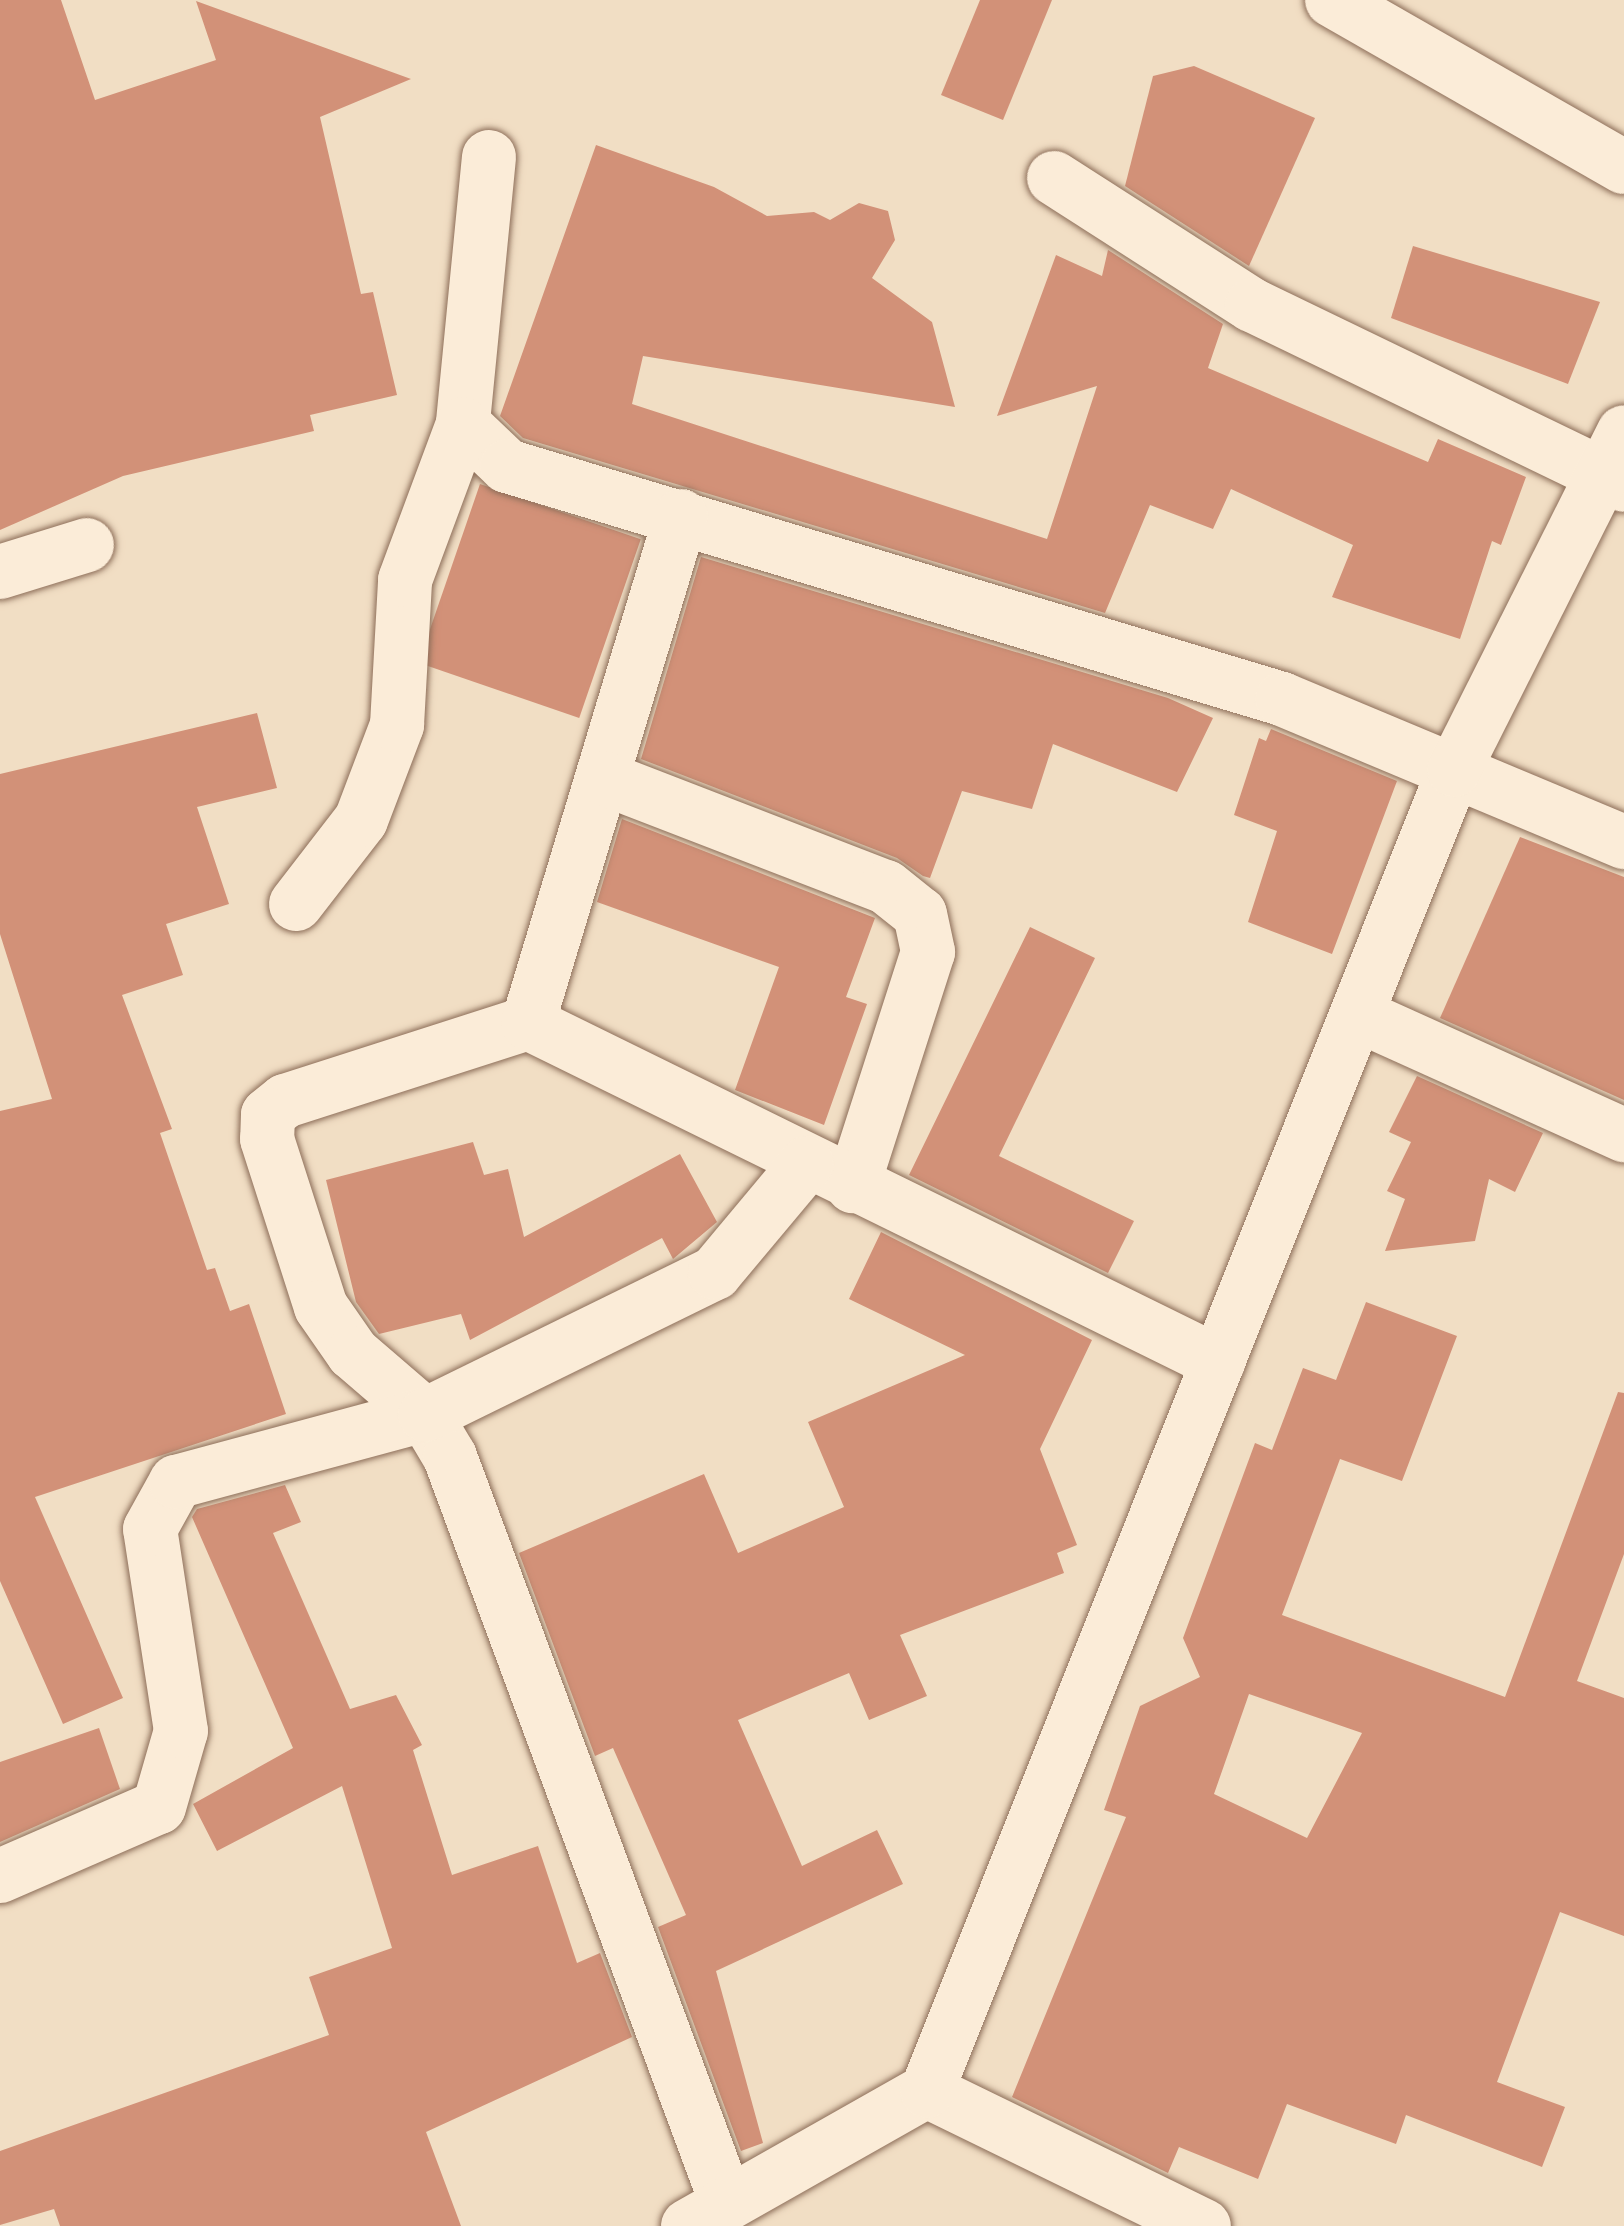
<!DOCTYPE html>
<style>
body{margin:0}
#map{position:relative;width:1624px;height:2226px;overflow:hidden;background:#f1dec4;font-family:"Playfair Display",serif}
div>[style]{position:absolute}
.building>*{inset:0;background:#d29178;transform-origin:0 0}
.roads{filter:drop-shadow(0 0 3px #8d6e59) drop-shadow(0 0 3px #8d6e59)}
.minor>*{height:54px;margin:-27px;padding:0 27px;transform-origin:27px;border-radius:27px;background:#fbecd8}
span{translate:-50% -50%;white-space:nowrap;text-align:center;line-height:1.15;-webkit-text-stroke:10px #f8e9d5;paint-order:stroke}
</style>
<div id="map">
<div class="building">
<div style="clip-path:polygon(0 0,61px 0,95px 100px,216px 60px,196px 1px,411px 79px,320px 117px,361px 294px,373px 292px,397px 395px,310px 415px,314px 431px,123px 476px,0 530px)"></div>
<div style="clip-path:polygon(980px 0,1052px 0,1003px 120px,941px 95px)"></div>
<div style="clip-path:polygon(1194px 66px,1315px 118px,1249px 266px,1125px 186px,1153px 76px)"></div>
<div style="clip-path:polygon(596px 145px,714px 187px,767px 216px,814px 212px,830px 220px,859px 203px,888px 211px,895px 240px,872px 278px,932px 322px,955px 407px,643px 356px,632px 404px,1047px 539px,1097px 386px,997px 416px,1056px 255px,1102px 276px,1108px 250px,1223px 324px,1208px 368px,1428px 462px,1438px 439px,1526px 477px,1501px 545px,1492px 541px,1460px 639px,1332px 597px,1353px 545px,1231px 489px,1213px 529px,1150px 505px,1105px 613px,523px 438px,500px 416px)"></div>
<div style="clip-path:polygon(1413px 246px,1600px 302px,1568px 384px,1391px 318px)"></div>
<div style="left:480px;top:484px;width:170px;height:189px;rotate:19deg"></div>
<div style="clip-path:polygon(701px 557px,1168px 698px,1213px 718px,1177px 792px,1053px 744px,1032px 809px,962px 791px,930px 878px,923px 876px,897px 858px,641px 759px)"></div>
<div style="clip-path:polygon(257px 713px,277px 788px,197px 807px,229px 904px,166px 924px,183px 975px,122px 995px,172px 1129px,160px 1133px,207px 1270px,215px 1268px,230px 1311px,249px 1304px,286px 1414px,35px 1497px,123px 1698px,63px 1724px,0 1581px,0 1111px,52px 1099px,0 934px,0 774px)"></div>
<div style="clip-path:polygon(1271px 729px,1397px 781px,1332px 954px,1248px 922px,1277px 831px,1234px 815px,1259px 738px,1266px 741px)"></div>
<div style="clip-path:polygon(622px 819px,875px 918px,846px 997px,867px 1004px,824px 1125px,735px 1090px,779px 967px,597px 902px)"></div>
<div style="clip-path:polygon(1520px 837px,1624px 877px,1624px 1100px,1440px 1018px)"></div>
<div style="clip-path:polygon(1030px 927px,1095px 958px,999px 1156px,1134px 1221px,1108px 1273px,909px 1175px)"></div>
<div style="clip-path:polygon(1417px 1076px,1543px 1133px,1515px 1192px,1489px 1179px,1475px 1241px,1385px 1251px,1405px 1199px,1387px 1191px,1411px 1142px,1389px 1132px)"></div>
<div style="clip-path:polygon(473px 1142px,484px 1175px,508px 1169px,524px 1237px,680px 1154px,717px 1222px,673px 1259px,662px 1238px,470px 1340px,461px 1314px,379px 1334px,356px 1302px,326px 1180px)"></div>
<div style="clip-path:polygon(881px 1232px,1092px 1340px,1040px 1449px,1077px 1545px,1057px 1553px,1064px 1573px,900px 1635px,927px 1696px,869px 1720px,849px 1673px,738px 1720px,802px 1866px,877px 1830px,903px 1884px,716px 1971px,763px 2143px,741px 2151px,658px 1927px,686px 1915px,613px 1748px,595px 1756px,519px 1553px,704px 1474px,738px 1553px,844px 1507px,808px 1422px,965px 1355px,849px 1299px)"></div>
<div style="clip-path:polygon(evenodd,1366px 1302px,1457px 1336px,1402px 1481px,1340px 1459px,1282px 1615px,1505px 1697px,1618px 1392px,1624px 1393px,1624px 1554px,1577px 1681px,1624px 1698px,1624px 1936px,1560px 1912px,1497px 2082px,1565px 2107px,1542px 2167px,1406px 2115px,1396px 2144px,1287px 2104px,1258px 2179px,1179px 2147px,1168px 2173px,1012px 2097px,1126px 1817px,1104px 1810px,1140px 1706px,1200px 1677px,1183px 1638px,1255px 1443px,1272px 1450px,1303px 1368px,1336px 1380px,1366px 1302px,1249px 1694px,1362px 1733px,1307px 1838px,1214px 1794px,1249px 1694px)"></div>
<div style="clip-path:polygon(285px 1485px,301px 1522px,273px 1533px,350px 1709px,396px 1695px,422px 1745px,413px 1750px,452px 1875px,538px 1846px,577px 1963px,600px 1953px,632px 2037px,426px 2132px,461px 2226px,60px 2226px,54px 2209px,0 2225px,0 2151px,329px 2035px,309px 1977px,392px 1948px,342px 1786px,217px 1851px,193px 1804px,293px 1748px,192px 1517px,197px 1509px)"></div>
<div style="clip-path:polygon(99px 1728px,120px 1789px,0 1842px,0 1762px)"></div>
</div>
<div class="roads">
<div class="minor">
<div style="left:1332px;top:0;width:336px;rotate:29.8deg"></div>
<div style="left:489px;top:157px;width:268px;rotate:95.6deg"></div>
<div style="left:463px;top:424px;width:61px;rotate:43.7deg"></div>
<div style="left:507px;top:466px;width:809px;rotate:16.73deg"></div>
<div style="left:1282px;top:699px;width:371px;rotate:22.7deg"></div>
<div style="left:1054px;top:178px;width:235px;rotate:32.7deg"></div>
<div style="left:1252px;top:305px;width:413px;rotate:25.8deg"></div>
<div style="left:681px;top:516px;width:530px;rotate:106.79deg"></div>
<div style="left:528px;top:1023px;width:255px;rotate:162.2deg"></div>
<div style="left:285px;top:1101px;width:22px;rotate:141deg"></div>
<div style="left:268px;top:1115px;width:24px;rotate:92deg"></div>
<div style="left:267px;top:1139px;width:176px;rotate:72.2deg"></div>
<div style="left:321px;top:1307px;width:56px;rotate:55.2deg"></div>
<div style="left:353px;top:1353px;width:95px;rotate:40.7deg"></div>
<div style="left:425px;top:1415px;width:49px;rotate:59.2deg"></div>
<div style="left:450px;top:1457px;width:794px;rotate:69.65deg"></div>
<div style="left:0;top:572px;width:91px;rotate:-17.2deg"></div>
<div style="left:603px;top:778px;width:303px;rotate:21.1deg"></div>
<div style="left:886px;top:887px;width:43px;rotate:38.5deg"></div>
<div style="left:920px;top:914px;width:39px;rotate:78deg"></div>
<div style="left:928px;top:952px;width:246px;rotate:107.8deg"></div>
<div style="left:296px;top:904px;width:106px;rotate:-52.3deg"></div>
<div style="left:361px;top:820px;width:102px;rotate:-69.2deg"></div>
<div style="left:397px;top:725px;width:145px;rotate:-86.8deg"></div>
<div style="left:405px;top:580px;width:166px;rotate:-69.6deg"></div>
<div style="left:1360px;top:1016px;width:290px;rotate:24.3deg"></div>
<div style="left:528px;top:1023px;width:769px;rotate:26.17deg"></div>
<div style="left:0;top:1876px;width:173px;rotate:-23.5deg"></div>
<div style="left:159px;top:1807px;width:79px;rotate:-73.9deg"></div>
<div style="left:181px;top:1731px;width:204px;rotate:-98.7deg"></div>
<div style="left:150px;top:1529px;width:54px;rotate:-61deg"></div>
<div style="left:176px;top:1482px;width:258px;rotate:-15.1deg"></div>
<div style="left:425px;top:1415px;width:323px;rotate:-26.1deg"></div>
<div style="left:715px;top:1273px;width:143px;rotate:-50.1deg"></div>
<div style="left:927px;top:2091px;width:308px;rotate:26deg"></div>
<div style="left:688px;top:2226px;width:274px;rotate:-29.5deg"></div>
<div style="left:927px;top:2091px;width:1422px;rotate:-68.25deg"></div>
<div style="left:1454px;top:770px;width:378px;rotate:-63.3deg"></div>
</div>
</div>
</div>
